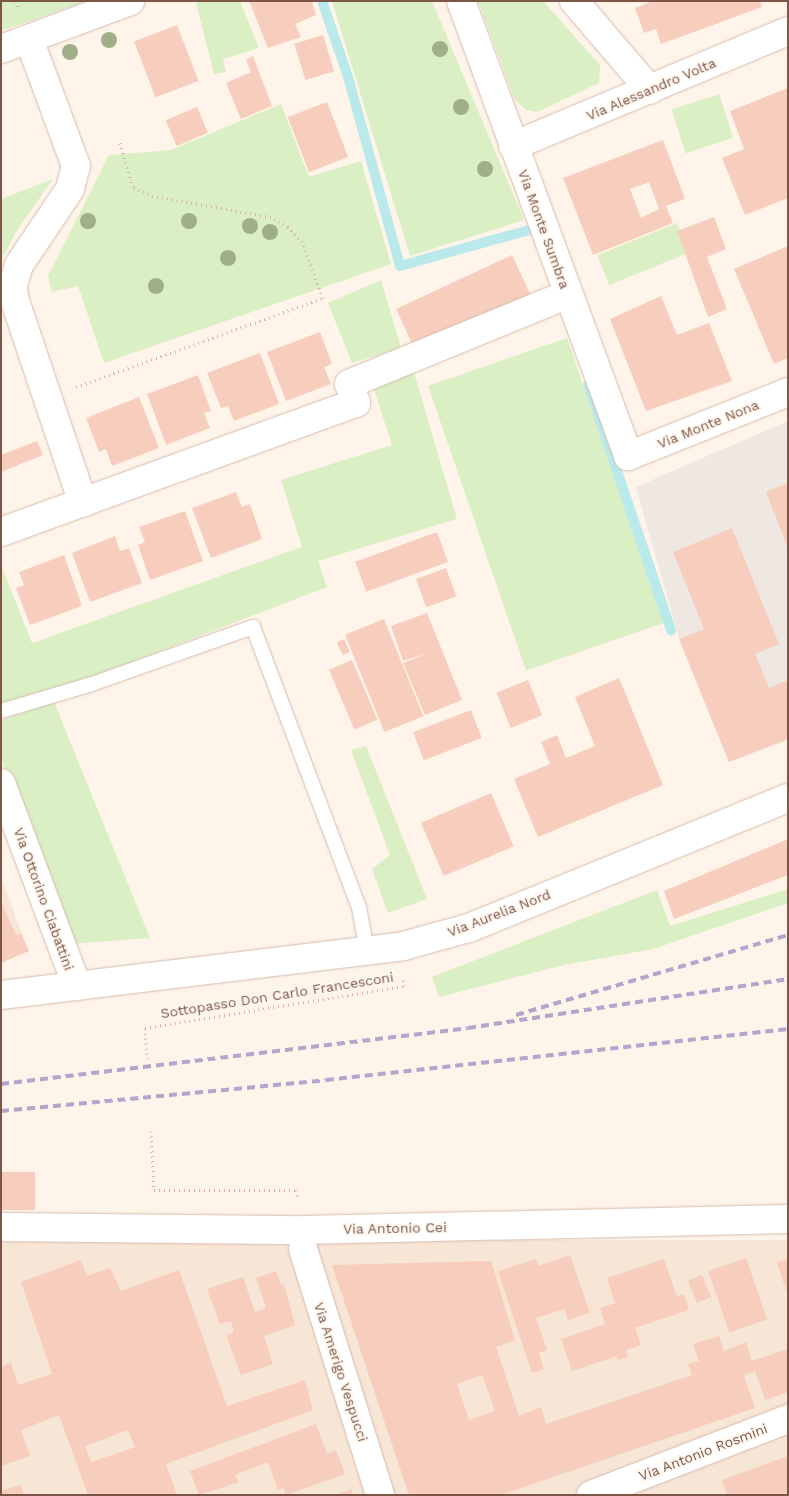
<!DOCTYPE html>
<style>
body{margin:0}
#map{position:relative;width:789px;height:1496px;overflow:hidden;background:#fff4e9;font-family:"Work Sans",sans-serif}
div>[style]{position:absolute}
.residential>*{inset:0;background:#f7e5d6;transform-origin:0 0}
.industrial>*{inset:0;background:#efe7e2}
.green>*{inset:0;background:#daefc4;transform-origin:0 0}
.stream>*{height:10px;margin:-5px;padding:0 5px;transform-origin:5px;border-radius:5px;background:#bae9eb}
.building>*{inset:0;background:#f7cebd;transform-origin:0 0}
.path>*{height:3px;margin-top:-1.5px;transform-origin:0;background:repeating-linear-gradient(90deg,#ddb19f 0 1px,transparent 0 5px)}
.roads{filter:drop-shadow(0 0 1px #d5bcaf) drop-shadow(0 0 1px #d5bcaf)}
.lane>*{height:14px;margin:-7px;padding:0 7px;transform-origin:7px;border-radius:7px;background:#fff}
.street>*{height:28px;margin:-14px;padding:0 14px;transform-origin:14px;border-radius:14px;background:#fff}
.secondary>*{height:28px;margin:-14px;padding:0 14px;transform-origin:14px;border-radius:14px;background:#fff}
.rail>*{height:4px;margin-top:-2px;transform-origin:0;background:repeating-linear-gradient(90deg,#b5a4cb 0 8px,transparent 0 13px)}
.trees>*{width:16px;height:16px;margin:-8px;border-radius:50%;background:#a0af88}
span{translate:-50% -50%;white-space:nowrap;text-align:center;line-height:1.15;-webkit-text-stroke:4px #fff8f1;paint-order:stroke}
.street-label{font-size:14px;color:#7d5648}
.frame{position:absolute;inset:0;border:2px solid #7d5648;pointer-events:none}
</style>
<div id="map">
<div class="residential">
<div style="clip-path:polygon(1px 877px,25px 942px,1px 946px)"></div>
<div style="left:788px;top:1240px;width:255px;height:787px;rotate:90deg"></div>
</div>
<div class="industrial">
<div style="clip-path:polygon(788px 421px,788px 740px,729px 762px,679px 639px,636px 487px)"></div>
</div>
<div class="green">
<div style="clip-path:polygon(1px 1px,87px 1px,1px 31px)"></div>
<div style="clip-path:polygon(201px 1px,240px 1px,259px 48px,223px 59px,226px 72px,214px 74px,196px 3px)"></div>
<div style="clip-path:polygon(332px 1px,432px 1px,524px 220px,410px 256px)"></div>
<div style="clip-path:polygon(478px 1px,543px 1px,600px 65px,599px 83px,537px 112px,526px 110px,515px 100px)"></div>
<div style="left:719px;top:94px;width:46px;height:50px;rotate:72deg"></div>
<div style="clip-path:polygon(281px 104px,309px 177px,361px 161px,391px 264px,104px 363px,78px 286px,52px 292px,48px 276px,109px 155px,171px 150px)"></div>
<div style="clip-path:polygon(53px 179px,16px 232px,1px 261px,1px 199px)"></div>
<div style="left:677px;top:223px;width:32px;height:86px;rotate:68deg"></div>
<div style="clip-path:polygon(381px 280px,401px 348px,352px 363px,328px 303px)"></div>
<div style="left:567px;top:338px;width:301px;height:147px;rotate:71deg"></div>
<div style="clip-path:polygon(413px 369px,457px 519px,318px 561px,327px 587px,15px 707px,1px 702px,1px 565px,32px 643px,302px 547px,281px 480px,392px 445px,372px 383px)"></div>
<div style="clip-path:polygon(54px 702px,150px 938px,70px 944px,1px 758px,1px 720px)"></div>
<div style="clip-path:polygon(366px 746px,427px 899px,388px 913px,372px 869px,390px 855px,351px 750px)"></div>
<div style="clip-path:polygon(788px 889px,788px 903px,653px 949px,564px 965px,439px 997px,432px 977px,657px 890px,670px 926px)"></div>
</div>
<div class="stream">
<div style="left:322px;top:1px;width:80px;rotate:71.1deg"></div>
<div style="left:348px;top:77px;width:196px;rotate:74.6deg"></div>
<div style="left:400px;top:266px;width:141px;rotate:-15.6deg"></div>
<div style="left:588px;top:385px;width:259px;rotate:71.3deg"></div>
</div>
<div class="building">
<div style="clip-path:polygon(249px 1px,312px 1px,316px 15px,295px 24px,301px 37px,268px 48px)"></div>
<div style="clip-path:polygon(653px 1px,760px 1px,762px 7px,661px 44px,656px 29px,644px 33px,635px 8px)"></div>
<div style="left:177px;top:25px;width:60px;height:46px;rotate:69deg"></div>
<div style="left:323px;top:35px;width:38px;height:30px;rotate:73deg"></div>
<div style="clip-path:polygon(253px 56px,272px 106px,241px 119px,226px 83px,251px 72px,246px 60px)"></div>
<div style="clip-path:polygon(788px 88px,788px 198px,745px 215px,722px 158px,744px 149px,730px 111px)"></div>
<div style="left:327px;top:102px;width:59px;height:42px;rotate:69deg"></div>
<div style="left:197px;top:107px;width:28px;height:34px;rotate:67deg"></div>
<div style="clip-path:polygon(evenodd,663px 140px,685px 199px,666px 206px,673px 223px,593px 255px,563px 178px,663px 140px,649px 182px,659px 209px,641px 218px,630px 189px,649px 182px)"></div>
<div style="clip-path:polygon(714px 217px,726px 249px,707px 257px,727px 309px,708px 317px,677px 231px)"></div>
<div style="clip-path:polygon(788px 246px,788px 358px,774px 364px,734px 269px)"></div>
<div style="left:512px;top:255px;width:44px;height:128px;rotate:65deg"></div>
<div style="clip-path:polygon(661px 296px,677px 335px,709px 323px,732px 381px,646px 411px,610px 319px)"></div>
<div style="clip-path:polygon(320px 332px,332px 364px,324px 367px,331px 384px,286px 401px,267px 352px)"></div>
<div style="clip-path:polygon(260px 353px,279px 404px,234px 421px,228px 406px,221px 408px,207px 373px)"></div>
<div style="clip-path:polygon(198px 375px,211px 411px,204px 413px,210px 428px,166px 445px,147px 394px)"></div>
<div style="clip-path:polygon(139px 397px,159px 448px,112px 466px,106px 449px,99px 452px,86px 418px)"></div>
<div style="clip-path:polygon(37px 441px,43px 455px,1px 472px,1px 455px)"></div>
<div style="clip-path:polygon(788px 483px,788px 548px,766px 492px)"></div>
<div style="clip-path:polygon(236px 492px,242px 507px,250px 504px,262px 539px,211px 558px,192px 508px)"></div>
<div style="clip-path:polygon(185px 511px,203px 561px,150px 580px,138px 545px,145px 542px,139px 527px)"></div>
<div style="clip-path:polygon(732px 528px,779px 644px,755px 654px,769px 688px,788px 680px,788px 739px,729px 762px,679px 639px,704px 629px,673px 552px)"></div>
<div style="left:437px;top:532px;width:32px;height:87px;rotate:70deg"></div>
<div style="clip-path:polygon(115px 536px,120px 551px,129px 548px,142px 583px,90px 602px,72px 553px)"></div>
<div style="clip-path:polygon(64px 555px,82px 606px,30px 625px,16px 588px,24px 585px,19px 572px)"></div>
<div style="left:446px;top:568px;width:30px;height:32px;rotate:70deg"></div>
<div style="clip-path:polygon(427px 613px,462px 700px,425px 715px,403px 663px,428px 653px,403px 661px,391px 626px)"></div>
<div style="left:384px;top:619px;width:105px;height:42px;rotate:68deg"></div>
<div style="left:344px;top:639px;width:14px;height:8px;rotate:65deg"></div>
<div style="left:352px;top:660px;width:65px;height:25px;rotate:67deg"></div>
<div style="clip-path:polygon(619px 678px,663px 785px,538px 837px,514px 779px,550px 764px,541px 742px,557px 735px,566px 758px,595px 746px,575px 697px)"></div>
<div style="left:528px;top:680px;width:38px;height:34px;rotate:68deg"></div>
<div style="left:471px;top:710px;width:30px;height:62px;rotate:69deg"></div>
<div style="left:491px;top:793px;width:58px;height:76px;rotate:67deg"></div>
<div style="clip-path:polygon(788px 839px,788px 875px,674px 919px,664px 891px)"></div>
<div style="clip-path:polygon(1px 902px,16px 935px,21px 933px,29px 951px,1px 963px)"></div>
<div style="left:1px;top:1172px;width:34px;height:38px"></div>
<div style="clip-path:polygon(570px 1255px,590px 1313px,568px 1320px,564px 1309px,536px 1318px,547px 1350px,539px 1353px,544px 1369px,532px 1373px,498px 1271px,536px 1259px,538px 1266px)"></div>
<div style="left:746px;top:1258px;width:65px;height:40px;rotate:71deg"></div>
<div style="clip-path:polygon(664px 1259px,677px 1297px,684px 1294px,689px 1310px,635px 1328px,641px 1345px,626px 1350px,628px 1357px,617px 1360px,617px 1356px,572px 1371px,561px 1339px,605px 1324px,600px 1308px,615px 1303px,607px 1278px)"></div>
<div style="clip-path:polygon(788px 1259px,788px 1293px,787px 1293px,777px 1262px)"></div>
<div style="clip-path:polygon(evenodd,81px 1260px,87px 1276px,110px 1268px,121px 1291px,179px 1270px,227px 1406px,305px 1380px,313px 1410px,166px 1464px,177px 1495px,88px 1495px,59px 1415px,21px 1430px,30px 1456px,1px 1466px,1px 1367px,11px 1363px,18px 1385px,52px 1374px,21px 1282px,81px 1260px,128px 1430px,135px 1447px,91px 1462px,85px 1446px,128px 1430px)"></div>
<div style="clip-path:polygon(evenodd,491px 1261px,515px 1340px,496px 1347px,519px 1416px,541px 1407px,546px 1424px,692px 1375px,688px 1364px,699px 1361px,693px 1344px,719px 1336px,724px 1351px,746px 1342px,752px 1361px,788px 1349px,788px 1392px,765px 1400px,755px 1371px,744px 1376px,755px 1408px,501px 1495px,409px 1495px,332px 1265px,491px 1261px,482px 1375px,495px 1411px,469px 1420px,457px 1384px,482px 1375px)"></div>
<div style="clip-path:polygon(276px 1271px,281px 1285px,284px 1284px,295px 1325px,264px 1336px,273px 1364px,241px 1375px,226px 1335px,234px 1332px,231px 1321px,220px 1324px,207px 1289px,243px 1277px,255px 1312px,266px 1308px,256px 1278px)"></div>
<div style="left:702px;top:1275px;width:24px;height:15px;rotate:68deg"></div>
<div style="clip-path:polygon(316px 1424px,327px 1454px,336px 1450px,345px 1474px,286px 1495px,283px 1488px,278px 1490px,268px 1462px,235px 1475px,239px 1482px,199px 1495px,190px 1471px)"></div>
<div style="clip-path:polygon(788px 1456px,788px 1495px,727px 1495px,722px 1480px)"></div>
<div style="clip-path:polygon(21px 1485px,24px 1495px,1px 1495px,1px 1491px)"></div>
<div style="clip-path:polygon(351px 1489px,353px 1495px,337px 1495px)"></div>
</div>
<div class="path">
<div style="left:15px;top:1px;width:10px;rotate:66deg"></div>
<div style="left:76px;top:387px;width:263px;rotate:-19.8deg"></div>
<div style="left:323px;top:298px;width:60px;rotate:-110.6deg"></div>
<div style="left:302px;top:242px;width:21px;rotate:-133deg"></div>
<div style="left:288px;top:227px;width:20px;rotate:-150deg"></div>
<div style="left:271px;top:217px;width:120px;rotate:-169.9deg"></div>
<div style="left:153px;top:196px;width:22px;rotate:-156deg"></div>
<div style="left:133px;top:187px;width:49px;rotate:-106.6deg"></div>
<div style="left:147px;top:1059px;width:31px;rotate:-94deg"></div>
<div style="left:145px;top:1028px;width:262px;rotate:-9.2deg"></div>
<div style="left:404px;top:986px;width:9px;rotate:-96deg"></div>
<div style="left:151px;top:1131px;width:59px;rotate:87.1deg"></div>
<div style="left:154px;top:1190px;width:142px"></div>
<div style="left:296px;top:1190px;width:9px;rotate:77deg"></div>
</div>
<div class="roads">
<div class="lane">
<div style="left:1px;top:711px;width:95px;rotate:-16.5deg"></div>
<div style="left:92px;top:684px;width:171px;rotate:-19.5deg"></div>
<div style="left:253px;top:627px;width:299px;rotate:69.3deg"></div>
<div style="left:359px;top:907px;width:45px;rotate:79.7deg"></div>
</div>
<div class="street">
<div style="left:461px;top:1px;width:485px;rotate:69.8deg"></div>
<div style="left:628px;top:456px;width:172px;rotate:-21.8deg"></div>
<div style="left:574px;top:1px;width:117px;rotate:49.5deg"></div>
<div style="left:29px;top:39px;width:135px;rotate:69.7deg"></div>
<div style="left:76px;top:166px;width:24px;rotate:105deg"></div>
<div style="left:70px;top:189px;width:92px;rotate:123.9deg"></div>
<div style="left:19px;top:265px;width:21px;rotate:107deg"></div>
<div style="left:13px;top:285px;width:13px;rotate:86deg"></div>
<div style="left:14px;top:298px;width:216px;rotate:71.4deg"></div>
<div style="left:1px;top:49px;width:138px;rotate:-20.4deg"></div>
<div style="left:513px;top:146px;width:298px;rotate:-22.7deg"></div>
<div style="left:1px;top:532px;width:378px;rotate:-20deg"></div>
<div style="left:356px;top:403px;width:20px;rotate:-110deg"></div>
<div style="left:349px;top:384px;width:237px;rotate:-22.3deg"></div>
<div style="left:1px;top:783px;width:217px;rotate:69.5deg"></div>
<div style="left:303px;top:1249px;width:258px;rotate:72.6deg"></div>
<div style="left:591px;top:1495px;width:211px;rotate:-21.1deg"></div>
</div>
<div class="secondary">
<div style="left:1px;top:995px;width:405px;rotate:-6.9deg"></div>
<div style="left:403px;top:946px;width:68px;rotate:-15.3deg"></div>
<div style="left:469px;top:928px;width:344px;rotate:-22.2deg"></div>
<div style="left:1px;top:1227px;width:303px;rotate:0.6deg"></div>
<div style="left:304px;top:1230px;width:484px;rotate:-1.3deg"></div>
</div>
</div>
<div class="rail">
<div style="left:516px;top:1015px;width:284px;rotate:-16.4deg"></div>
<div style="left:1px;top:1084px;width:470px;rotate:-6.8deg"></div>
<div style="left:468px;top:1028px;width:324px;rotate:-8.7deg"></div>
<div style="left:1px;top:1111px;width:326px;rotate:-5.4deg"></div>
<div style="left:326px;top:1080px;width:465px;rotate:-6.3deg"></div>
</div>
<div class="trees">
<div style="left:109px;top:40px"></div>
<div style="left:440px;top:49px"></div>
<div style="left:70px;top:52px"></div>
<div style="left:461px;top:107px"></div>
<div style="left:485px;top:169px"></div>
<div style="left:88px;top:221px"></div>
<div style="left:189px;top:221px"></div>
<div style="left:250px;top:226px"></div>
<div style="left:270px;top:232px"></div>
<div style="left:228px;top:258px"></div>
<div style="left:156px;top:286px"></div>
</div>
<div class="street-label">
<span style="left:651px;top:89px;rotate:-23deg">Via Alessandro Volta</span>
<span style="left:544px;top:229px;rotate:70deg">Via Monte Sumbra</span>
<span style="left:708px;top:424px;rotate:-22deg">Via Monte Nona</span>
<span style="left:44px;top:899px;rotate:70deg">Via Ottorino Ciabattini</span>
<span style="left:499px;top:913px;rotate:-21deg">Via Aurelia Nord</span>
<span style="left:277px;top:995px;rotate:-9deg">Sottopasso Don Carlo Francesconi</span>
<span style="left:395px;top:1228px;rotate:-1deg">Via Antonio Cei</span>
<span style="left:341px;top:1372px;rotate:72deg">Via Amerigo Vespucci</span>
<span style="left:703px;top:1452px;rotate:-21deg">Via Antonio Rosmini</span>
</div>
<div class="frame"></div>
</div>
